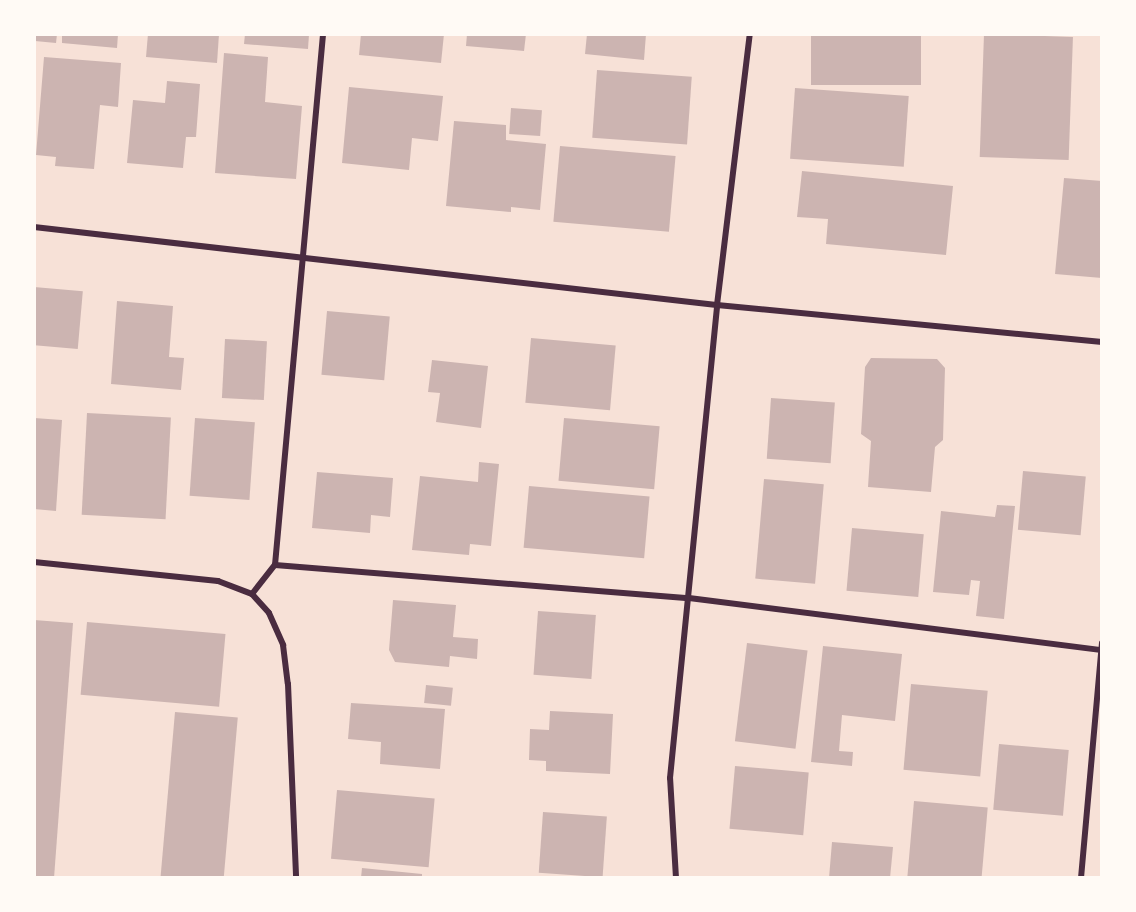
<!DOCTYPE html>
<style>
body{margin:0}
#map{position:relative;width:1136px;height:912px;overflow:hidden;background:#f7e1d7;font-family:"Varela Round",sans-serif}
div>[style]{position:absolute}
.building>*{inset:0;background:#ccb4b1;transform-origin:0 0}
.minor>*{height:6px;margin:-3px;padding:0 3px;transform-origin:3px;border-radius:3px;background:#4a2c40}
span{translate:-50% -50%;white-space:nowrap;text-align:center;line-height:1.15;-webkit-text-stroke:4.5px #fffaf5;paint-order:stroke}
.frame{position:absolute;inset:0;border:36px solid #fffaf5;pointer-events:none}
</style>
<div id="map">
<div class="building">
<div style="clip-path:polygon(36px 34px,57px 34px,56px 43px,35px 41px)"></div>
<div style="clip-path:polygon(62px 34px,118px 34px,117px 48px,62px 43px)"></div>
<div style="clip-path:polygon(148px 34px,219px 34px,217px 63px,146px 57px)"></div>
<div style="clip-path:polygon(245px 34px,309px 34px,308px 49px,244px 44px)"></div>
<div style="clip-path:polygon(361px 34px,444px 34px,441px 63px,359px 55px)"></div>
<div style="clip-path:polygon(467px 34px,526px 34px,524px 51px,466px 46px)"></div>
<div style="clip-path:polygon(587px 34px,646px 34px,644px 60px,585px 54px)"></div>
<div style="left:811px;top:34px;width:110px;height:51px"></div>
<div style="left:984px;top:34px;width:89px;height:123px;rotate:2deg"></div>
<div style="clip-path:polygon(224px 53px,268px 57px,265px 102px,302px 106px,296px 179px,215px 173px)"></div>
<div style="clip-path:polygon(44px 57px,121px 63px,118px 107px,100px 105px,94px 169px,55px 166px,56px 157px,36px 155px)"></div>
<div style="left:597px;top:70px;width:95px;height:68px;rotate:4deg"></div>
<div style="clip-path:polygon(167px 81px,200px 84px,196px 137px,186px 137px,183px 168px,127px 163px,133px 100px,165px 103px)"></div>
<div style="clip-path:polygon(349px 87px,443px 96px,438px 141px,412px 138px,409px 170px,342px 163px)"></div>
<div style="left:795px;top:88px;width:114px;height:71px;rotate:4deg"></div>
<div style="left:511px;top:108px;width:31px;height:26px;rotate:4deg"></div>
<div style="clip-path:polygon(454px 121px,506px 125px,506px 140px,546px 144px,540px 210px,511px 207px,511px 212px,446px 206px)"></div>
<div style="left:560px;top:146px;width:116px;height:76px;rotate:5deg"></div>
<div style="clip-path:polygon(802px 171px,953px 186px,946px 255px,826px 244px,828px 219px,797px 217px)"></div>
<div style="clip-path:polygon(1064px 178px,1102px 181px,1102px 278px,1055px 274px)"></div>
<div style="left:34px;top:287px;width:49px;height:58px;rotate:5deg"></div>
<div style="clip-path:polygon(117px 301px,173px 306px,169px 357px,184px 358px,181px 390px,111px 384px)"></div>
<div style="left:327px;top:311px;width:63px;height:64px;rotate:5deg"></div>
<div style="left:531px;top:338px;width:85px;height:65px;rotate:5deg"></div>
<div style="left:225px;top:339px;width:42px;height:59px;rotate:3deg"></div>
<div style="clip-path:polygon(871px 358px,937px 359px,945px 368px,943px 440px,935px 447px,931px 492px,868px 487px,871px 441px,861px 434px,865px 367px)"></div>
<div style="clip-path:polygon(432px 360px,488px 366px,481px 428px,436px 422px,440px 393px,428px 392px)"></div>
<div style="left:771px;top:398px;width:64px;height:61px;rotate:4deg"></div>
<div style="left:87px;top:413px;width:84px;height:102px;rotate:3deg"></div>
<div style="clip-path:polygon(34px 418px,62px 420px,56px 511px,34px 509px)"></div>
<div style="left:195px;top:418px;width:60px;height:78px;rotate:4deg"></div>
<div style="left:564px;top:418px;width:96px;height:63px;rotate:5deg"></div>
<div style="clip-path:polygon(479px 462px,499px 464px,491px 546px,470px 544px,469px 555px,412px 550px,420px 476px,478px 482px)"></div>
<div style="left:1023px;top:471px;width:63px;height:59px;rotate:5deg"></div>
<div style="clip-path:polygon(317px 472px,393px 478px,390px 517px,371px 515px,370px 533px,312px 528px)"></div>
<div style="left:764px;top:479px;width:60px;height:100px;rotate:5deg"></div>
<div style="left:529px;top:486px;width:121px;height:62px;rotate:5deg"></div>
<div style="clip-path:polygon(997px 505px,1015px 506px,1004px 619px,976px 616px,980px 581px,971px 580px,969px 595px,933px 592px,941px 511px,995px 517px)"></div>
<div style="left:852px;top:528px;width:72px;height:63px;rotate:5deg"></div>
<div style="clip-path:polygon(393px 600px,456px 605px,453px 637px,478px 639px,477px 659px,450px 656px,449px 667px,395px 662px,389px 650px)"></div>
<div style="left:538px;top:611px;width:58px;height:64px;rotate:4deg"></div>
<div style="clip-path:polygon(34px 620px,73px 623px,54px 878px,34px 878px)"></div>
<div style="left:87px;top:622px;width:139px;height:73px;rotate:5deg"></div>
<div style="left:747px;top:643px;width:61px;height:99px;rotate:7deg"></div>
<div style="clip-path:polygon(823px 646px,902px 654px,895px 721px,842px 715px,839px 751px,853px 752px,852px 766px,811px 762px)"></div>
<div style="left:911px;top:684px;width:77px;height:86px;rotate:5deg"></div>
<div style="left:426px;top:685px;width:27px;height:18px;rotate:6deg"></div>
<div style="clip-path:polygon(351px 703px,445px 709px,440px 769px,380px 764px,381px 742px,348px 739px)"></div>
<div style="clip-path:polygon(550px 711px,613px 714px,610px 774px,546px 771px,546px 761px,529px 760px,530px 729px,549px 730px)"></div>
<div style="left:175px;top:712px;width:63px;height:167px;rotate:5deg"></div>
<div style="left:999px;top:744px;width:70px;height:66px;rotate:5deg"></div>
<div style="left:735px;top:766px;width:74px;height:63px;rotate:5deg"></div>
<div style="left:337px;top:790px;width:98px;height:69px;rotate:5deg"></div>
<div style="left:914px;top:801px;width:74px;height:77px;rotate:5deg"></div>
<div style="left:543px;top:812px;width:64px;height:61px;rotate:4deg"></div>
<div style="clip-path:polygon(832px 842px,893px 847px,890px 878px,829px 878px)"></div>
<div style="clip-path:polygon(362px 868px,422px 874px,422px 878px,361px 878px)"></div>
</div>
<div class="minor">
<div style="left:34px;top:227px;width:687px;rotate:6.52deg"></div>
<div style="left:717px;top:305px;width:387px;rotate:5.5deg"></div>
<div style="left:34px;top:562px;width:185px;rotate:5.9deg"></div>
<div style="left:218px;top:581px;width:36px;rotate:21deg"></div>
<div style="left:252px;top:594px;width:25px;rotate:48deg"></div>
<div style="left:269px;top:613px;width:35px;rotate:66deg"></div>
<div style="left:283px;top:645px;width:39px;rotate:83deg"></div>
<div style="left:288px;top:684px;width:194px;rotate:87.6deg"></div>
<div style="left:275px;top:565px;width:533px;rotate:-84.83deg"></div>
<div style="left:252px;top:594px;width:37px;rotate:-52deg"></div>
<div style="left:275px;top:565px;width:415px;rotate:4.6deg"></div>
<div style="left:689px;top:598px;width:416px;rotate:7.2deg"></div>
<div style="left:676px;top:878px;width:100px;rotate:-93.4deg"></div>
<div style="left:670px;top:778px;width:475px;rotate:-84.3deg"></div>
<div style="left:717px;top:305px;width:273px;rotate:-83.1deg"></div>
<div style="left:1081px;top:878px;width:236px;rotate:-84.9deg"></div>
</div>
<div class="frame"></div>
</div>
